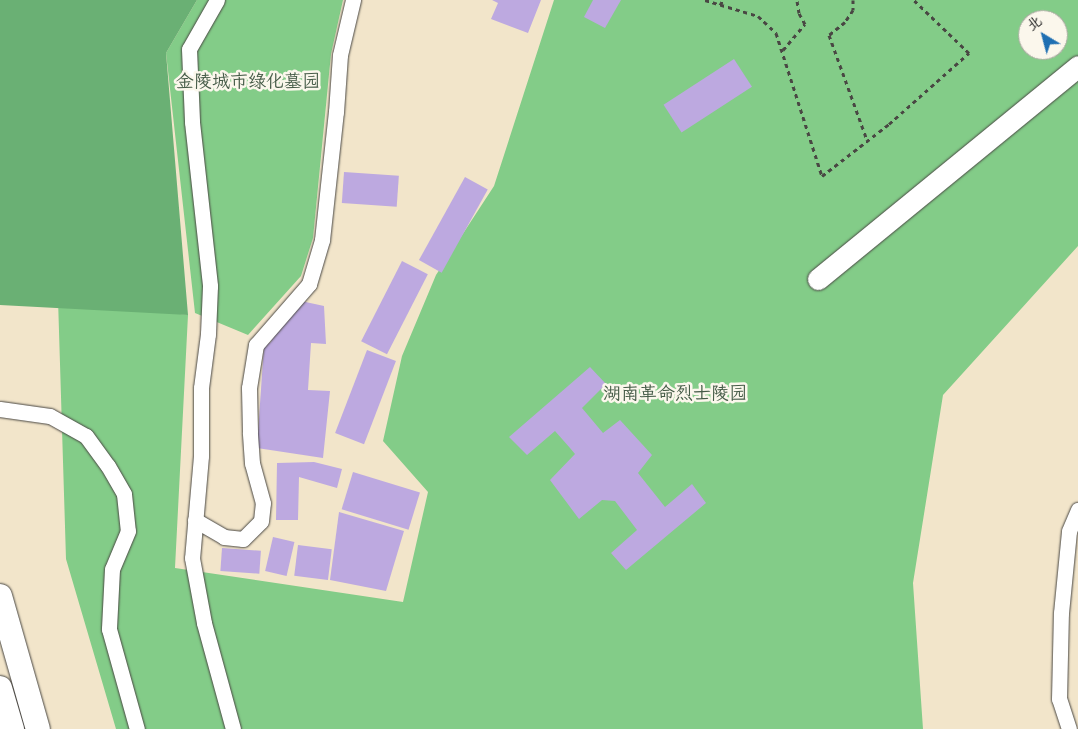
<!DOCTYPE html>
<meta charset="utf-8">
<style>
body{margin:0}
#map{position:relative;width:1078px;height:729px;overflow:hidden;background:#f2e5ca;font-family:Caveat,"LXGW WenKai TC",sans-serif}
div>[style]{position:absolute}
.green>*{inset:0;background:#83cc88}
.forest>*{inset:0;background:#6ab074}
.building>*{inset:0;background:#bda9e0;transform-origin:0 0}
.path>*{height:3px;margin-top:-1.5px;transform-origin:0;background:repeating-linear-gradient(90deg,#494743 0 4px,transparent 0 8px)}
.roads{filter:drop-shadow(0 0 1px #494743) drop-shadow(0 0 1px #494743)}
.street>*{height:15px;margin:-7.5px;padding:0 7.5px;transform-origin:7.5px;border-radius:7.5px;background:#fff}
.secondary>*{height:21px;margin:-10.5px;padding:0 10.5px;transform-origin:10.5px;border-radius:10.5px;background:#fff}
.primary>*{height:24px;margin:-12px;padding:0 12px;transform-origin:12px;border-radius:12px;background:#fff}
span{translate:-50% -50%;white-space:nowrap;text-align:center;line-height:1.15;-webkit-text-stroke:5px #fbf7ec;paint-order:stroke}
.park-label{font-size:18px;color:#455b47}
.north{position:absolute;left:1018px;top:10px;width:50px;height:50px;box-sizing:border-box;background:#fbf7ec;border:1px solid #a8a59f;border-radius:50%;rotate:323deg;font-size:14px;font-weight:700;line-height:20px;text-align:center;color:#2b2b2b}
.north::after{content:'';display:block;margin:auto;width:18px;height:22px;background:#1f6fb2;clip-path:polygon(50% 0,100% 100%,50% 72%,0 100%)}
</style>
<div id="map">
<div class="green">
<div style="clip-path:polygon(197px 0,343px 0,331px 54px,313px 238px,301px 276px,248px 335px,195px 313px,166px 53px)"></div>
<div style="clip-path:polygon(evenodd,554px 0,1078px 0,1078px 246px,943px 395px,913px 583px,923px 729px,116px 729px,66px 559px,58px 299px,188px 315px,175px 568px,403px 602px,428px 492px,383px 441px,402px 356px,436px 275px,494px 186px,554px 0,1028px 20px,1058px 20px,1058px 50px,1028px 50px,1028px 20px)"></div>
</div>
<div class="forest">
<div style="clip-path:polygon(0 0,197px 0,166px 53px,188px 315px,0 305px)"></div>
</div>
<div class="building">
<div style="clip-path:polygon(492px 0,541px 0,528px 33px,491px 19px,498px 3px)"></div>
<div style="clip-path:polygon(593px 0,621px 0,605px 28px,584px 17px)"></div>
<div style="left:734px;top:59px;width:33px;height:84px;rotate:57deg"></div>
<div style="left:344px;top:172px;width:55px;height:31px;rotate:4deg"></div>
<div style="left:465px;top:177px;width:26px;height:95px;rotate:29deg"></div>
<div style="left:402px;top:261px;width:29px;height:90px;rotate:27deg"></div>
<div style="clip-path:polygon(301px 301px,324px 306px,326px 344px,311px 343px,308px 390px,330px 391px,323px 458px,257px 448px,264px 345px,271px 342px,273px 334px)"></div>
<div style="left:367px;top:350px;width:31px;height:89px;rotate:21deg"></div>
<div style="clip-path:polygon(590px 367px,606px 384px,582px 408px,603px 433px,620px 420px,652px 455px,638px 473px,665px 507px,692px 484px,706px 503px,626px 570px,611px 553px,637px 530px,615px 501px,602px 500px,579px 519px,550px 480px,575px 454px,570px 448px,555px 431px,527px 455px,509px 437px)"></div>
<div style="clip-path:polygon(314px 462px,342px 469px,337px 488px,299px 477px,298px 520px,276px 520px,277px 463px)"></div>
<div style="left:353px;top:472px;width:70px;height:39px;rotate:17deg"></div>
<div style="clip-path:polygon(339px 512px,404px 531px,386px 591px,330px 580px)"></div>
<div style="left:273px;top:537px;width:22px;height:35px;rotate:13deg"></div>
<div style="left:298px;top:545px;width:34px;height:31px;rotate:7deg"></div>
<div style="left:222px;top:548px;width:39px;height:23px;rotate:4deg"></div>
</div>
<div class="path">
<div style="left:705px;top:0;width:55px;rotate:16.8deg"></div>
<div style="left:758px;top:16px;width:25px;rotate:43deg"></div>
<div style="left:776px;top:33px;width:150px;rotate:72.2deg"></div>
<div style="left:822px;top:176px;width:85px;rotate:-37.8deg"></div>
<div style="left:889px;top:124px;width:107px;rotate:-41.6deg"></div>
<div style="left:969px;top:53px;width:76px;rotate:-136.1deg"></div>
<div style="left:853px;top:0;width:10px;rotate:90deg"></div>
<div style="left:853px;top:10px;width:14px;rotate:124deg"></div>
<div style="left:845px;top:22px;width:21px;rotate:141deg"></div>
<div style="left:829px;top:35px;width:109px;rotate:70.1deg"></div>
<div style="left:720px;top:5px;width:6px;rotate:-59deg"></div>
<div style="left:783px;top:50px;width:34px;rotate:-50deg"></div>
<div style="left:805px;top:24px;width:13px;rotate:-119deg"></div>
<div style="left:799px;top:13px;width:13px;rotate:-99deg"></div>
</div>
<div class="roads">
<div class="street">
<div style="left:217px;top:0;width:56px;rotate:119.7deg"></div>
<div style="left:189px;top:49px;width:73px;rotate:87.6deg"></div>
<div style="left:192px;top:122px;width:165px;rotate:83.7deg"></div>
<div style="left:210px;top:286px;width:48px;rotate:92.4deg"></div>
<div style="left:208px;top:334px;width:54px;rotate:97.4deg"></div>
<div style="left:201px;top:388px;width:68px;rotate:90deg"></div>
<div style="left:201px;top:456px;width:102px;rotate:95deg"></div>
<div style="left:192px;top:558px;width:66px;rotate:79.5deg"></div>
<div style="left:204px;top:623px;width:110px;rotate:74.7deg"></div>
<div style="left:0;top:409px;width:50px;rotate:8deg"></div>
<div style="left:50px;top:416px;width:41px;rotate:29.1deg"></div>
<div style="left:86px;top:436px;width:37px;rotate:54deg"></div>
<div style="left:108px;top:466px;width:32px;rotate:60deg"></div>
<div style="left:124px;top:494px;width:37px;rotate:84deg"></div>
<div style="left:128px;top:531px;width:41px;rotate:112.8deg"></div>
<div style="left:112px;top:569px;width:60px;rotate:92.9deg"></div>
<div style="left:109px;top:629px;width:104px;rotate:74.4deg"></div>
<div style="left:195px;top:520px;width:34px;rotate:30deg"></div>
<div style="left:224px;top:537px;width:19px;rotate:6deg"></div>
<div style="left:243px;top:539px;width:25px;rotate:-45deg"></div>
<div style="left:261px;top:521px;width:18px;rotate:-84deg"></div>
<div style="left:263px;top:503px;width:41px;rotate:-105.4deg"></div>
<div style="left:252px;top:463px;width:31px;rotate:-94deg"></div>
<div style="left:250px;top:432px;width:44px;rotate:-91.3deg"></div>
<div style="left:249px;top:388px;width:44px;rotate:-80.8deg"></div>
<div style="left:256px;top:345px;width:81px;rotate:-49deg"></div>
<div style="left:309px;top:284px;width:46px;rotate:-73.5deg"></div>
<div style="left:322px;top:240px;width:129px;rotate:-83.8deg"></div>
<div style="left:336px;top:112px;width:57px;rotate:-86deg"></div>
<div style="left:340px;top:55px;width:57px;rotate:-76.7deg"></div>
<div style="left:1069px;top:729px;width:32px;rotate:-108deg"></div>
<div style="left:1059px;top:699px;width:86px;rotate:-88.7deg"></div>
<div style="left:1061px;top:613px;width:82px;rotate:-84.4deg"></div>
<div style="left:1069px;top:531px;width:23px;rotate:-67deg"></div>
</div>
<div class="secondary">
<div style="left:818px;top:279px;width:336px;rotate:-39.3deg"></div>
</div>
<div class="primary">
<div style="left:0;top:596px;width:138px;rotate:74.1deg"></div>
<div style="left:0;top:688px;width:43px;rotate:73.7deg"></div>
</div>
</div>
<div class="park-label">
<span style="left:248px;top:81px">金陵城市绿化墓园</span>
<span style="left:675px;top:393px">湖南革命烈士陵园</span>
</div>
<div class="north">北</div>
</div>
